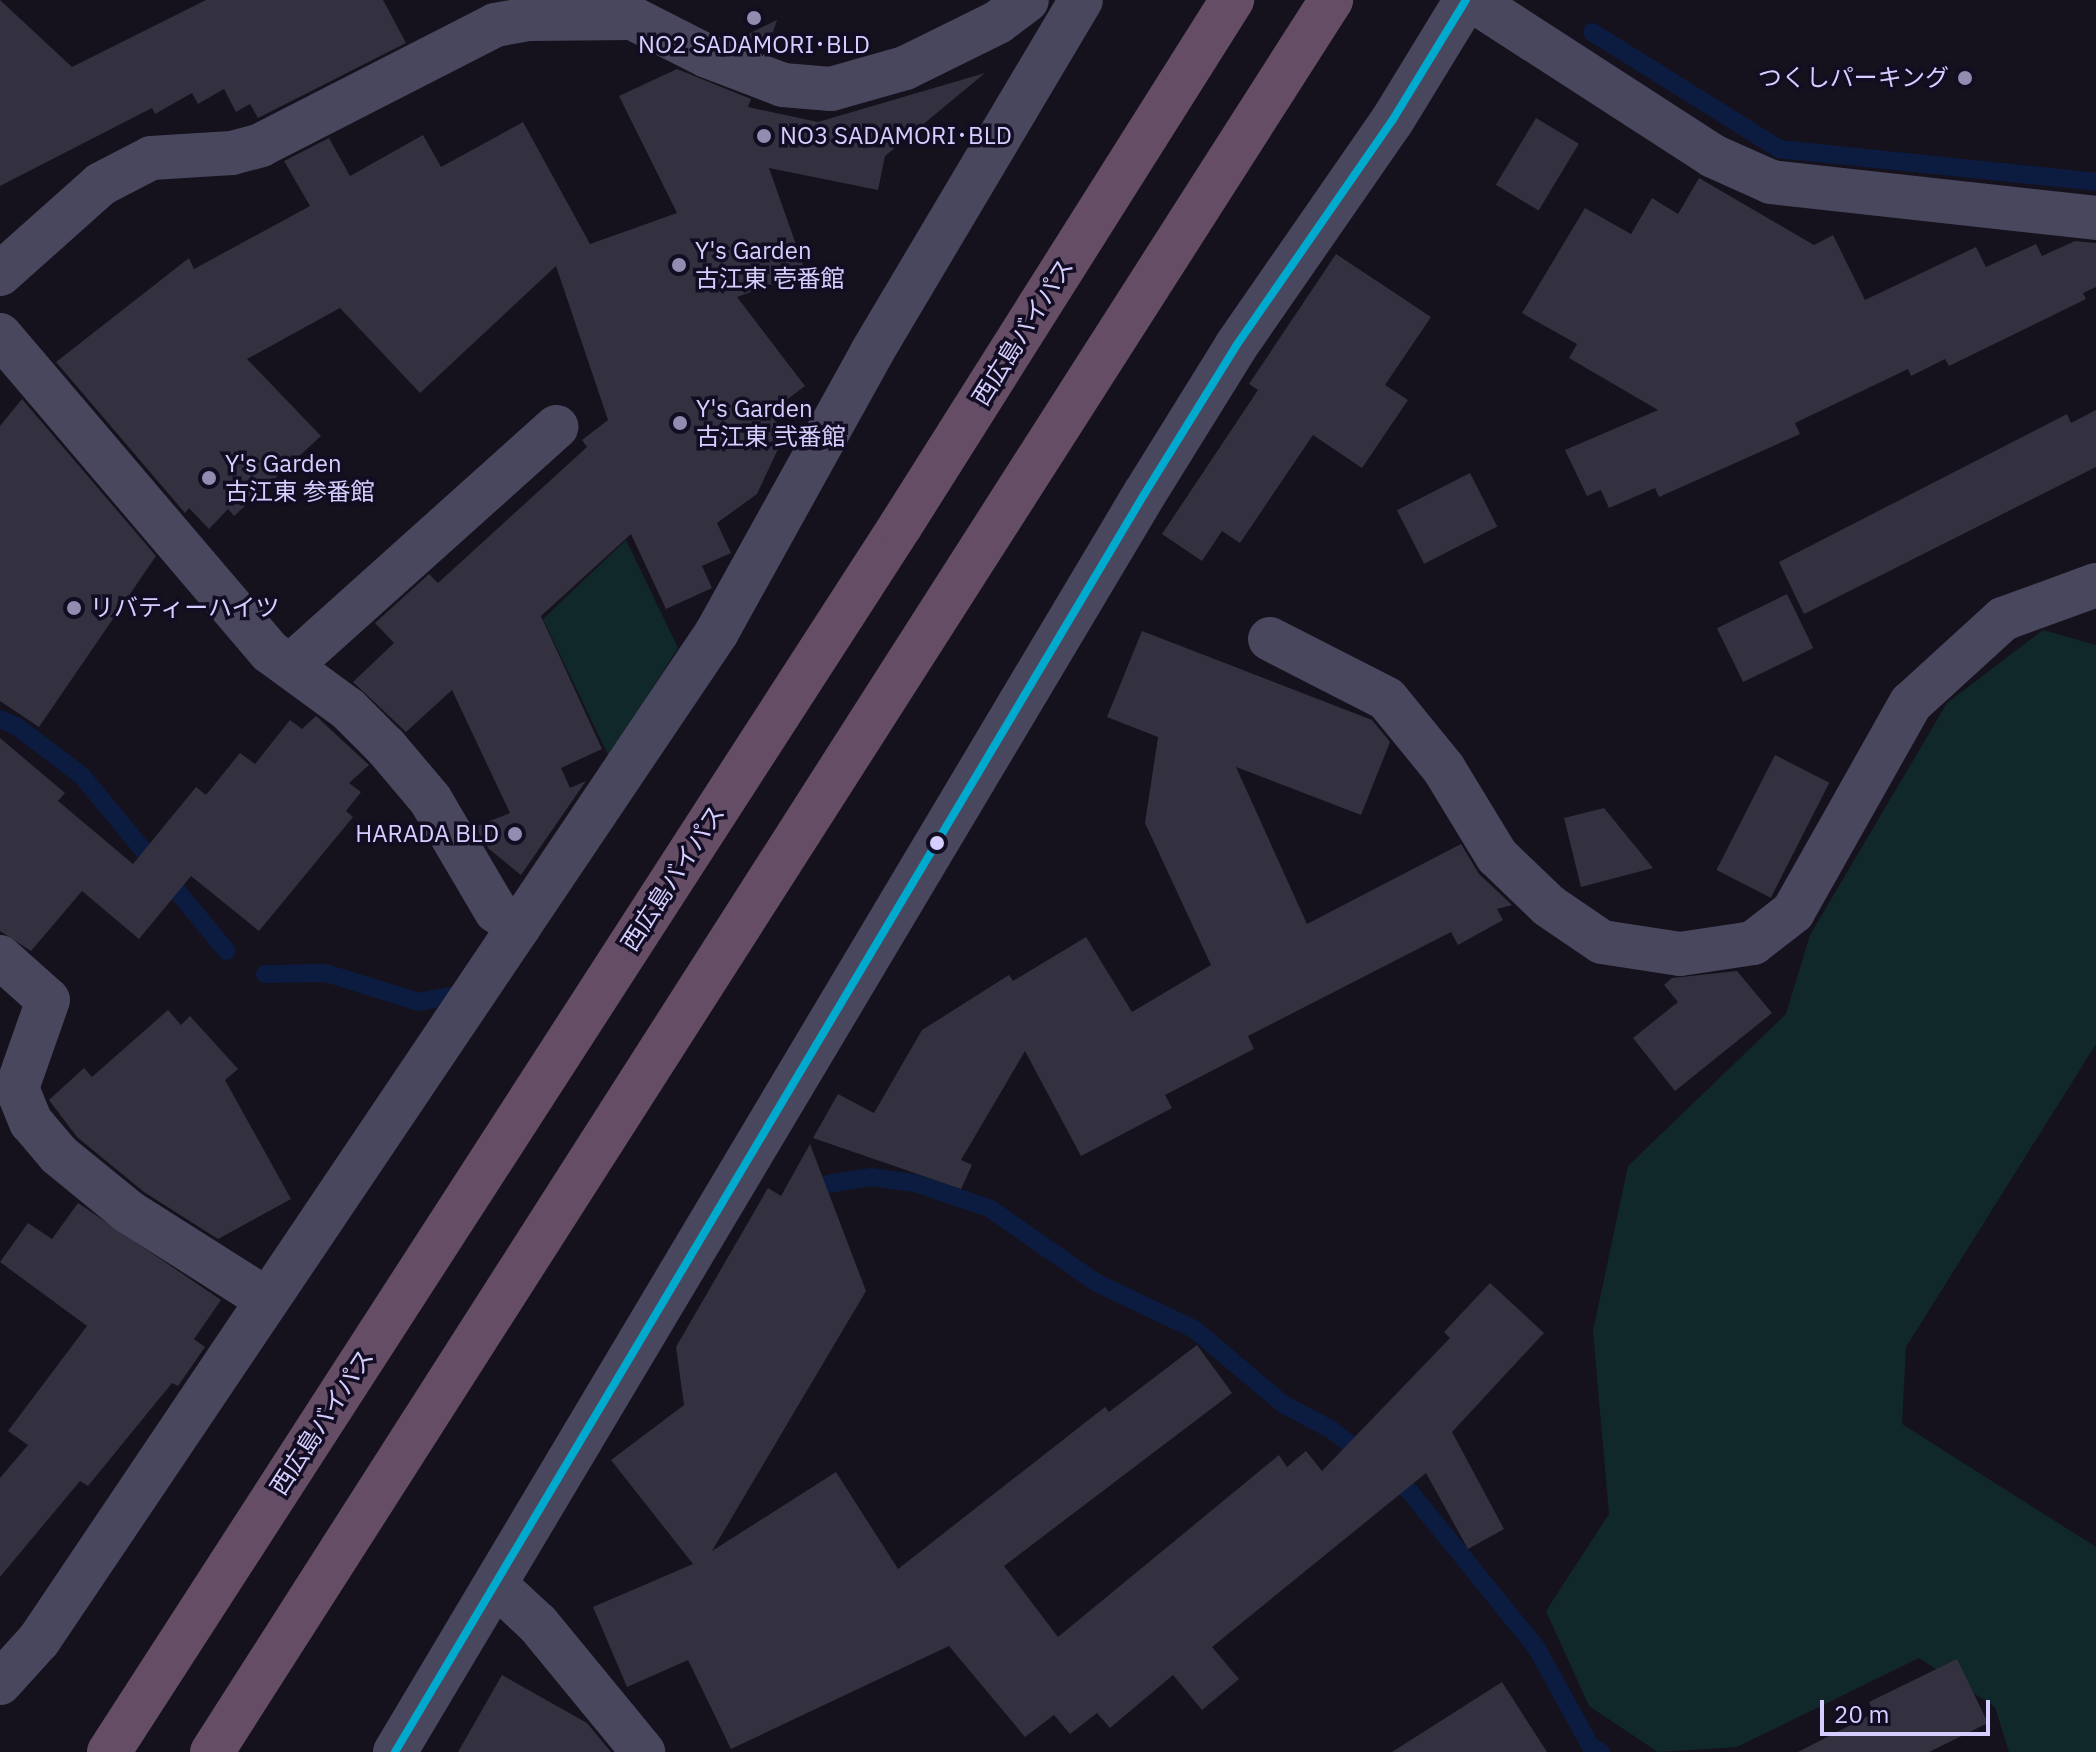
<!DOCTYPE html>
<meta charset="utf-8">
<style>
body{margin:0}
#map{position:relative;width:2096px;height:1752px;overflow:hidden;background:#15121d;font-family:"IBM Plex Sans","Noto Sans JP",sans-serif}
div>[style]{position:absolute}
.green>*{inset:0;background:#11282a}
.stream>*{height:18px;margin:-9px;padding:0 9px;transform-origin:9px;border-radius:9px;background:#0c1c40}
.building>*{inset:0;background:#33303f;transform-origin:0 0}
.street>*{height:44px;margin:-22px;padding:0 22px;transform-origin:22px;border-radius:22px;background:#49475e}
.highway>*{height:44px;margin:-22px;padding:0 22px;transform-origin:22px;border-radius:22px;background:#654e65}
.bus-1>*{height:8px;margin:-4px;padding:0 4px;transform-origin:4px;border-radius:4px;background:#00a9ce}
.dots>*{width:22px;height:22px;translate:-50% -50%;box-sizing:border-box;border:4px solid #120d22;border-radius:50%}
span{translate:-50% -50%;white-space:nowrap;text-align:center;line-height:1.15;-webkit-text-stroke:7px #120d22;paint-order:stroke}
.poi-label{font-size:24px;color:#d6ceff}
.right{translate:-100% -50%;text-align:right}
.left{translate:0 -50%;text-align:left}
.street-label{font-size:24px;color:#d6ceff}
.scale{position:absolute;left:1820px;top:1700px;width:170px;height:36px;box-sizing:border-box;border:4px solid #d6ceff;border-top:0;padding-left:10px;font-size:24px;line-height:28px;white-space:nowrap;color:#d6ceff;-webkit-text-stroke:6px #120d22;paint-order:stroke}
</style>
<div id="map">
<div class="green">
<div style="clip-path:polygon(626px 540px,678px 648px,609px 757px,543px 619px)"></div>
<div style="clip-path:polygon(2043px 630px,2096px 645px,2096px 1044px,1906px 1347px,1902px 1424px,2096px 1547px,2096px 1752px,2009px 1752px,1995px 1707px,1919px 1658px,1737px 1747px,1658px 1752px,1589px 1706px,1546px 1611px,1609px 1514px,1593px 1331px,1628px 1166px,1786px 1014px,1810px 935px,1947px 703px)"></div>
</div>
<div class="stream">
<div style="left:1592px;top:32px;width:221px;rotate:32deg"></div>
<div style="left:1779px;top:149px;width:319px;rotate:5.9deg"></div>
<div style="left:0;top:719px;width:17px;rotate:24deg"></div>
<div style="left:16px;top:726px;width:83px;rotate:37.1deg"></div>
<div style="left:82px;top:776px;width:227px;rotate:50.4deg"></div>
<div style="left:265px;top:974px;width:61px;rotate:-0.9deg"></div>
<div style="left:326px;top:973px;width:97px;rotate:17.3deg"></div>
<div style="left:419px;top:1002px;width:32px;rotate:-11deg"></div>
<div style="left:828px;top:1184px;width:44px;rotate:-9.2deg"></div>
<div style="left:871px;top:1177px;width:44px;rotate:7.8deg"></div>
<div style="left:915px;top:1183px;width:78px;rotate:18.7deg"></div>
<div style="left:989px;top:1208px;width:131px;rotate:34.8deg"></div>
<div style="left:1097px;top:1283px;width:107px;rotate:25.4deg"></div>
<div style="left:1194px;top:1329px;width:116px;rotate:40.1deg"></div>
<div style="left:1283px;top:1404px;width:55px;rotate:28deg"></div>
<div style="left:1332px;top:1430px;width:46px;rotate:37.9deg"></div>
<div style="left:1388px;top:1474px;width:28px;rotate:39deg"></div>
<div style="left:1410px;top:1492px;width:200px;rotate:50.9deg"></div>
<div style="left:1536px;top:1647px;width:114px;rotate:61.2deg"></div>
<div style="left:1591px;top:1747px;width:11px;rotate:27deg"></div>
</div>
<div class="building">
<div style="clip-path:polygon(0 0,72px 67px,206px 0,383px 0,406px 43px,258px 118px,250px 104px,236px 112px,224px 89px,198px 104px,192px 93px,155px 114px,152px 108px,0 186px)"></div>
<div style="clip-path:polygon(777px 20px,766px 52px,736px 40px)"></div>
<div style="clip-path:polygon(677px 69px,751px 99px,748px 107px,818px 122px,985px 73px,885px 156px,878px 190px,769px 168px,806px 273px,737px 297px,805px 386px,769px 413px,785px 434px,757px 494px,717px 523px,731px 553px,702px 566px,712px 588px,666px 609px,631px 534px,541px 616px,602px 749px,561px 768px,570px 788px,586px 781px,521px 875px,489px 849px,475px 827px,510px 813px,452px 690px,406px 732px,353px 682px,394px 643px,375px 623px,429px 574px,438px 583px,587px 447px,582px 440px,608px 420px,556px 266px,420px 393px,340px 308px,247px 359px,321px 436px,234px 516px,228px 509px,209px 529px,189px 508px,185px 513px,56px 362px,189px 258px,194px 269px,310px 206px,284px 161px,329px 138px,350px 176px,423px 135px,441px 167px,523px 122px,590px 244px,677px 213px,619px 96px)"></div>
<div style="left:1536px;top:118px;width:50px;height:78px;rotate:31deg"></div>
<div style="clip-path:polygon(1699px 178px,1814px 245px,1833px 235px,1865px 300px,1976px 247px,1986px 267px,2036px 244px,2042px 256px,2075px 241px,2096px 243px,2096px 287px,2083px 293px,2086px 299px,1949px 366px,1945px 359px,1911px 376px,1908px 369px,1795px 423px,1800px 434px,1659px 497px,1655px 488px,1609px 508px,1601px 490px,1587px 496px,1565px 450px,1658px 410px,1569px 358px,1577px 344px,1522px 313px,1585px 208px,1631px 234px,1652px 198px,1678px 214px)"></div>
<div style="clip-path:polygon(1336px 254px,1431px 317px,1385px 385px,1408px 400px,1362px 468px,1313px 435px,1240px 543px,1222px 531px,1202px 561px,1162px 534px,1258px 390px,1249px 384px)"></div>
<div style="clip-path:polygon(22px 399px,156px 556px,39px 727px,0 701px,0 426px)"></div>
<div style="clip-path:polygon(2096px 410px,2096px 467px,1804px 614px,1779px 562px,2067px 414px,2071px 423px)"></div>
<div style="left:1470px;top:473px;width:60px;height:82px;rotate:63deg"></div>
<div style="left:1787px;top:594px;width:60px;height:78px;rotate:64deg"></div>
<div style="clip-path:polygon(1142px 631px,1372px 720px,1390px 742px,1361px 815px,1236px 767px,1307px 924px,1461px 844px,1479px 874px,1512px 905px,1497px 909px,1503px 920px,1458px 945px,1451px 932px,1248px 1036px,1254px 1049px,1165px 1095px,1172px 1108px,1081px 1156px,1025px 1051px,961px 1160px,972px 1165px,961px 1189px,813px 1138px,838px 1094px,874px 1113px,922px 1030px,1009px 975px,1013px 981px,1086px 937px,1132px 1012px,1211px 965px,1145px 823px,1158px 737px,1107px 717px)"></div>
<div style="clip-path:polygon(316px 716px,369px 765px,349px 783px,361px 792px,346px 811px,353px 817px,259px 931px,191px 876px,139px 939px,82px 891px,31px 951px,0 931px,0 738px,65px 793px,58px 801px,133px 864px,196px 787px,206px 795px,240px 753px,255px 764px,290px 720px,302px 729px)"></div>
<div style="left:1775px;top:755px;width:61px;height:129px;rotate:27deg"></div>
<div style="clip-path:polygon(1604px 808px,1653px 868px,1581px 887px,1564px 818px)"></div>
<div style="clip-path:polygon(1737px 971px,1772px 1013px,1675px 1091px,1633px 1038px,1678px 1002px,1664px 985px,1672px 978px)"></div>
<div style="clip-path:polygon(168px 1010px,181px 1025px,190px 1016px,238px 1069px,225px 1080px,291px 1199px,218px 1239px,144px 1192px,77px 1137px,49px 1100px,84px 1068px,92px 1077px)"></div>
<div style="clip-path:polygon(810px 1144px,866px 1291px,712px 1551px,836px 1472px,898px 1569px,1105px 1407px,1109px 1412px,1197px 1345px,1232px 1393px,1004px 1566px,1058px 1637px,1279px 1455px,1287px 1467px,1306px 1451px,1322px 1471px,1450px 1338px,1444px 1332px,1490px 1283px,1544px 1333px,1452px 1432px,1504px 1529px,1468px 1549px,1426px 1473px,1212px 1647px,1239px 1679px,1202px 1710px,1173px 1675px,1110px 1728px,1097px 1713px,1070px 1734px,1054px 1715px,1025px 1737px,949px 1646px,731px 1749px,688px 1660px,627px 1687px,593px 1607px,693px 1564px,611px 1460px,684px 1405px,676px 1347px,768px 1188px,781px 1196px)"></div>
<div style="clip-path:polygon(78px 1203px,221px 1300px,194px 1339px,205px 1347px,178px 1386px,172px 1383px,88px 1486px,80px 1481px,0 1577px,0 1478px,28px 1445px,8px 1431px,87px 1326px,0 1262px,28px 1223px,52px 1239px)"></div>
<div style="clip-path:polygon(1957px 1659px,1988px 1723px,1929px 1752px,1798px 1752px,1874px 1713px,1869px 1702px)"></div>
<div style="clip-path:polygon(502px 1675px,587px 1723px,611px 1752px,458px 1752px)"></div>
<div style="clip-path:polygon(1502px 1682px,1547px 1752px,1392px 1752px)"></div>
</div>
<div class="street">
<div style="left:1472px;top:0;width:287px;rotate:32.9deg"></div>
<div style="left:1713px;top:156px;width:64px;rotate:24.1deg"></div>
<div style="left:1771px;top:182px;width:327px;rotate:6.3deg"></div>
<div style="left:0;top:274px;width:135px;rotate:-41.7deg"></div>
<div style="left:101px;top:184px;width:56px;rotate:-27.5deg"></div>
<div style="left:151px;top:158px;width:81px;rotate:-3.5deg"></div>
<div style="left:232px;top:153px;width:30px;rotate:-15deg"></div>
<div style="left:261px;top:145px;width:263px;rotate:-27.1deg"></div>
<div style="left:495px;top:25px;width:35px;rotate:-10deg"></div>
<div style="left:529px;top:19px;width:103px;rotate:-0.6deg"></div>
<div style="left:632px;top:18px;width:84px;rotate:26.9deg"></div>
<div style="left:707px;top:56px;width:81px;rotate:20.9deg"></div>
<div style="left:783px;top:85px;width:48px;rotate:4.8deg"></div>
<div style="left:831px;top:89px;width:77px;rotate:-15.8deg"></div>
<div style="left:905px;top:68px;width:104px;rotate:-26.3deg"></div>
<div style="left:998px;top:22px;width:36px;rotate:-37deg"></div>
<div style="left:0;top:335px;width:416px;rotate:49.6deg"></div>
<div style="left:270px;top:652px;width:97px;rotate:36.2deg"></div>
<div style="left:348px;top:709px;width:54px;rotate:45deg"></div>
<div style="left:386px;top:747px;width:68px;rotate:49.8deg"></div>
<div style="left:430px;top:799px;width:130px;rotate:59.5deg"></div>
<div style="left:496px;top:911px;width:28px;rotate:35deg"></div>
<div style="left:1270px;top:639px;width:131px;rotate:27.1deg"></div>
<div style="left:1387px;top:699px;width:90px;rotate:50.8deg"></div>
<div style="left:1444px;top:769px;width:102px;rotate:58.7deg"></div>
<div style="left:1497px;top:856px;width:72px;rotate:43.9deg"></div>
<div style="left:1549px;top:906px;width:64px;rotate:34.2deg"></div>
<div style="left:1602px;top:942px;width:79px;rotate:8.7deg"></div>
<div style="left:1680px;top:954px;width:74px;rotate:-8.6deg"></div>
<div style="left:1753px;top:943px;width:51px;rotate:-37.8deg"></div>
<div style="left:1793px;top:912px;width:240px;rotate:-60.6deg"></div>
<div style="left:1911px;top:703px;width:125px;rotate:-42.4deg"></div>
<div style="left:2003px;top:619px;width:99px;rotate:-20.1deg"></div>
<div style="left:290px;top:666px;width:358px;rotate:-41.9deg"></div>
<div style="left:0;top:957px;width:64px;rotate:41.9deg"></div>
<div style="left:48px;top:1000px;width:93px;rotate:109.4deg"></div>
<div style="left:17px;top:1088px;width:37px;rotate:68deg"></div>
<div style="left:31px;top:1122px;width:43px;rotate:49.7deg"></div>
<div style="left:59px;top:1155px;width:90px;rotate:39.2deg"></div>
<div style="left:129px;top:1212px;width:162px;rotate:32.4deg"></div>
<div style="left:496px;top:1585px;width:57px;rotate:42.9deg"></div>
<div style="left:538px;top:1624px;width:166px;rotate:50.6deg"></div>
<div style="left:0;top:1683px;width:58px;rotate:-47.8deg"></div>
<div style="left:39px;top:1640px;width:1215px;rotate:-56.07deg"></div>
<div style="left:717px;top:632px;width:320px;rotate:-61deg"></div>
<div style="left:872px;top:352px;width:409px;rotate:-59.3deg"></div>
<div style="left:395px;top:1752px;width:1465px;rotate:-59.22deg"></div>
<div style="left:1145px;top:493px;width:173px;rotate:-58.2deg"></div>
<div style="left:1236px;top:346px;width:274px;rotate:-55.3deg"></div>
<div style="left:1392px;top:121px;width:142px;rotate:-58.6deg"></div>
</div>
<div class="highway">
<div style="left:109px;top:1752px;width:1460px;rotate:-57.16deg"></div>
<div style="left:901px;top:525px;width:621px;rotate:-57.77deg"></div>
<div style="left:212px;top:1752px;width:2079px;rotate:-57.43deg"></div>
</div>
<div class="bus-1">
<div style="left:395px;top:1752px;width:1465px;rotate:-59.22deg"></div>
<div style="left:1145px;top:493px;width:173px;rotate:-58.2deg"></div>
<div style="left:1236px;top:346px;width:274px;rotate:-55.3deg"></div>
<div style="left:1392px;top:121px;width:142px;rotate:-58.6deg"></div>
</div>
<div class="dots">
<div style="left:754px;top:18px;background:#928cb0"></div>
<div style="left:1965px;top:78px;background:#928cb0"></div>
<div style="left:764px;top:136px;background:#928cb0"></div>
<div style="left:679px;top:265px;background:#928cb0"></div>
<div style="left:680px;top:423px;background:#928cb0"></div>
<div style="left:209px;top:478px;background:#928cb0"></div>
<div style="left:74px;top:608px;background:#928cb0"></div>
<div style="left:515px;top:834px;background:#928cb0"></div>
<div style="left:937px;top:843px;background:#d6ceff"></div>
</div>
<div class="poi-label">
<span style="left:754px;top:45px">NO2 SADAMORI･BLD</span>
<span class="right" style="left:1949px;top:78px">つくしパーキング</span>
<span class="left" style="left:780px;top:136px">NO3 SADAMORI･BLD</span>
<span class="left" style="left:695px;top:265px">Y's Garden<br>古江東 壱番館</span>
<span class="left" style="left:696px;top:423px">Y's Garden<br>古江東 弐番館</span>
<span class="left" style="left:225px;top:478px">Y's Garden<br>古江東 参番館</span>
<span class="left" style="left:90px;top:608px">リバティーハイツ</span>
<span class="right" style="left:499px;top:834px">HARADA BLD</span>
</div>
<div class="street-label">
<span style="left:1023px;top:332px;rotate:-58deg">西広島バイパス</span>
<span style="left:673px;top:878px;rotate:-57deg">西広島バイパス</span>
<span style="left:322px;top:1422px;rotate:-57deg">西広島バイパス</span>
</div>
<div class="scale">20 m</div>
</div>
